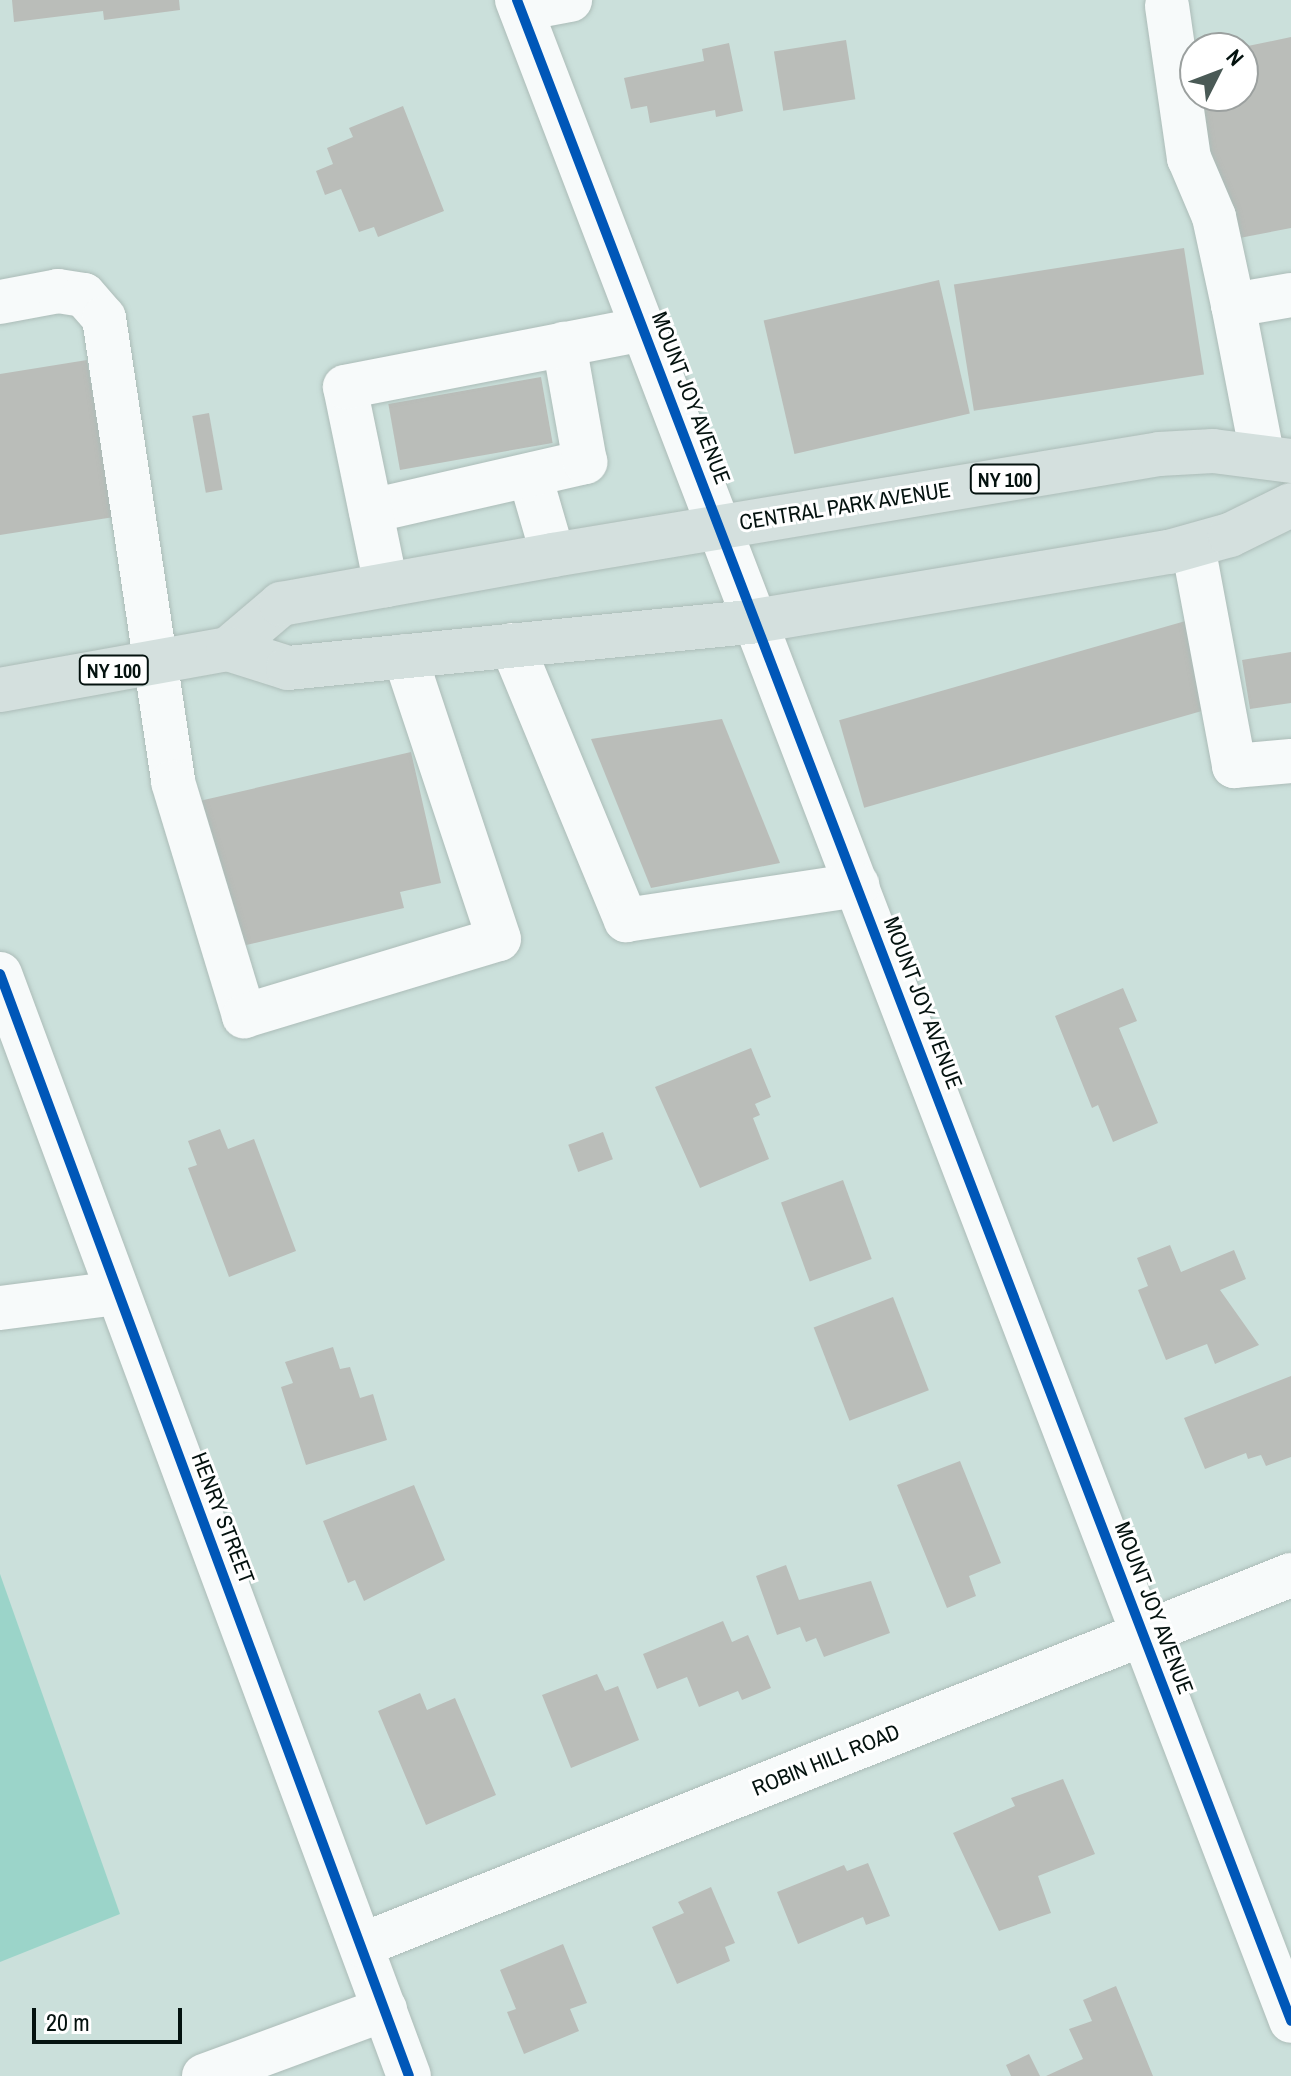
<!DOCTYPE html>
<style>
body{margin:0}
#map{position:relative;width:1291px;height:2076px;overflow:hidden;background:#cbe0db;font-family:"Archivo Narrow",sans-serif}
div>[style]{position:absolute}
.green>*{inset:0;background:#9bd4c9}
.building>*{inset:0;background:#babdb9;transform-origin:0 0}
.roads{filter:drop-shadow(0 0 2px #acbcb8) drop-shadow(0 0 2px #acbcb8)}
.minor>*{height:44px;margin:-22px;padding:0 22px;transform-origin:22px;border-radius:22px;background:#f7fafa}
.major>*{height:44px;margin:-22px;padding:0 22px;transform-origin:22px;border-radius:22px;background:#d4e0de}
.cycleway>*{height:10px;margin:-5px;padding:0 5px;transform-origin:5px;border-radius:5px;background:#0057b8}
span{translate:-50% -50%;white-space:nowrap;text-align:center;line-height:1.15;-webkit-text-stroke:6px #fff;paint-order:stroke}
.shield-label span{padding:2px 6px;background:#fff;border:2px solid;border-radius:6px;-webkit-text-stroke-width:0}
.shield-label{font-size:20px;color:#04120f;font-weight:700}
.street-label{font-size:22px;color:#04120f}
.north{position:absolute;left:1179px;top:32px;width:80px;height:80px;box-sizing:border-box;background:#fff;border:2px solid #9ba09f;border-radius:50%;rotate:48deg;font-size:22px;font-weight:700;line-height:32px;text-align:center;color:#04120f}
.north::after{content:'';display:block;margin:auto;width:28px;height:36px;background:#4a5a56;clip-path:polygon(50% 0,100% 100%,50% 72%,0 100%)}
.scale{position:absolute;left:32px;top:2008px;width:150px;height:36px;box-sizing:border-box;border:4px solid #04120f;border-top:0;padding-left:10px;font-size:24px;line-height:28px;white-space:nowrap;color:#04120f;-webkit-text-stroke:6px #fff;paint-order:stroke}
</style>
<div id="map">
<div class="green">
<div style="clip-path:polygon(0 1574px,120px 1914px,0 1962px)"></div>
</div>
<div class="building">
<div style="clip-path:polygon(12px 0,179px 0,180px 10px,104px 20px,103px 11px,14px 22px)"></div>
<div style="clip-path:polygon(1291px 37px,1291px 228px,1229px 240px,1199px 96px,1243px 96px,1243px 47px)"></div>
<div style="left:846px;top:40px;width:60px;height:73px;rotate:81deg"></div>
<div style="clip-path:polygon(729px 43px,743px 111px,716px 117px,715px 110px,650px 123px,647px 106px,631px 109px,624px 78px,704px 61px,702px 49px)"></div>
<div style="clip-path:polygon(403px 106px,444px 211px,378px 237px,374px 227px,359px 232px,341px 189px,325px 195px,316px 171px,333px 164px,327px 148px,353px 137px,349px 128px)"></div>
<div style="left:1184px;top:248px;width:128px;height:233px;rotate:81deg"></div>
<div style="left:939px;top:280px;width:137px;height:180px;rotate:77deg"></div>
<div style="clip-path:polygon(87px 360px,114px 517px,0 535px,0 374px)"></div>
<div style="left:541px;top:377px;width:67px;height:155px;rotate:80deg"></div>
<div style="left:209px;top:413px;width:78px;height:17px;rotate:80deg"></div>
<div style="left:1189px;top:620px;width:91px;height:364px;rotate:74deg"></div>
<div style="clip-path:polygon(1291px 652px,1291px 703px,1250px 709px,1242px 660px)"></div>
<div style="clip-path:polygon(722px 719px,780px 863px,651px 888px,591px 739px)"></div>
<div style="clip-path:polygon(411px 752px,441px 883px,400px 892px,404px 908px,229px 949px,195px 802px)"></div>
<div style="clip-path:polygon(1123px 988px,1137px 1021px,1119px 1028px,1158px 1123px,1113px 1142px,1098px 1105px,1092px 1108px,1055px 1016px)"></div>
<div style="clip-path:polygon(751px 1048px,771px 1097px,755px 1104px,760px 1115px,753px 1118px,769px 1159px,700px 1188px,655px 1087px)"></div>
<div style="clip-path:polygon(220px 1129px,228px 1149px,254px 1139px,296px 1251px,229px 1277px,188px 1168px,197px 1165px,188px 1141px)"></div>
<div style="left:603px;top:1132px;width:29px;height:37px;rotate:70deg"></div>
<div style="left:843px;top:1180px;width:84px;height:66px;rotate:70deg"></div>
<div style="clip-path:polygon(1170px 1245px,1181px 1272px,1234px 1250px,1246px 1279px,1220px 1290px,1259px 1345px,1215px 1364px,1207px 1344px,1166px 1360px,1138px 1290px,1148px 1286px,1137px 1258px)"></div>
<div style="left:893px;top:1297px;width:100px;height:85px;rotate:69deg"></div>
<div style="clip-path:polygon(333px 1347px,340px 1369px,350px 1367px,360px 1398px,373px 1394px,387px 1440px,306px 1465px,281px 1387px,293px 1383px,285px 1362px)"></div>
<div style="clip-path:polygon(1291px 1376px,1291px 1457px,1266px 1466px,1261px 1455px,1248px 1459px,1246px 1453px,1205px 1469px,1184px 1418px)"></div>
<div style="clip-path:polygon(960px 1461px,1001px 1563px,969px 1576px,976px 1596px,947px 1608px,897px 1485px)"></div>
<div style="clip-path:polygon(414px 1485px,445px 1560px,364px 1601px,355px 1580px,348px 1583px,323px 1521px)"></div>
<div style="clip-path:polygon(786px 1565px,799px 1600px,871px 1581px,890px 1633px,824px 1657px,816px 1638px,806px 1642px,800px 1627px,777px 1635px,756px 1576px)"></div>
<div style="clip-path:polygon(723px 1621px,732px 1642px,748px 1635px,771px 1688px,742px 1700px,738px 1691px,699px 1707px,687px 1677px,657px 1689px,643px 1654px)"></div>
<div style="clip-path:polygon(597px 1674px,605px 1691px,618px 1686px,639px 1740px,571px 1768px,542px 1695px)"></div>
<div style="clip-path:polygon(420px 1693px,427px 1710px,455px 1698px,496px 1795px,426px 1825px,378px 1711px)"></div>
<div style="clip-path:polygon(1063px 1779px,1095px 1854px,1038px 1876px,1051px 1913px,999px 1931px,953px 1833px,1015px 1806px,1011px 1798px)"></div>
<div style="clip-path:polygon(868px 1863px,890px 1916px,866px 1925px,863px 1917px,798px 1944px,777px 1892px,844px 1865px,847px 1871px)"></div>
<div style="clip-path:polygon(711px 1887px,735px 1943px,725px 1947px,730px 1961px,677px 1984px,652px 1927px,684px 1913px,678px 1902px)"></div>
<div style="clip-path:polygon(563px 1944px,587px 2003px,570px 2009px,579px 2031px,524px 2054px,507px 2012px,516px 2009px,500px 1970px)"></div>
<div style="clip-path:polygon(1116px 1986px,1153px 2076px,1046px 2076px,1083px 2059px,1069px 2029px,1092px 2021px,1083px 2000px)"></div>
<div style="clip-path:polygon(1029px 2054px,1040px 2076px,1011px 2076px,1006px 2065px)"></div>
</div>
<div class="roads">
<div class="minor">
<div style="left:517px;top:0;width:2164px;rotate:69.04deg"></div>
<div style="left:1167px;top:6px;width:154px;rotate:81.8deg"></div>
<div style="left:1189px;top:158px;width:64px;rotate:67deg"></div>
<div style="left:1214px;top:217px;width:90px;rotate:77.8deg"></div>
<div style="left:521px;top:9px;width:50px;rotate:-10.4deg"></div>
<div style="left:0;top:302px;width:59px;rotate:-10.7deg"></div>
<div style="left:58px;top:291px;width:26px;rotate:9deg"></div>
<div style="left:84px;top:295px;width:30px;rotate:49deg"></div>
<div style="left:104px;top:318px;width:469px;rotate:81.5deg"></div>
<div style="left:173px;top:782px;width:245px;rotate:73.1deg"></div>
<div style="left:244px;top:1016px;width:266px;rotate:-16.8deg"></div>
<div style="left:499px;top:939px;width:298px;rotate:-108.4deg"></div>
<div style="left:1262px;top:454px;width:152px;rotate:-101deg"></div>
<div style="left:1233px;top:305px;width:59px;rotate:-9.8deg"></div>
<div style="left:530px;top:476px;width:82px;rotate:73.8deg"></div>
<div style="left:371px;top:511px;width:220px;rotate:-12.9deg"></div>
<div style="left:585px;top:462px;width:120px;rotate:-100.1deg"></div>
<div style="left:1193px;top:546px;width:224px;rotate:79.4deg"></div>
<div style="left:1234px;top:766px;width:57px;rotate:-5deg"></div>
<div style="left:386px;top:585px;width:202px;rotate:-101.7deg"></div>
<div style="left:345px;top:387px;width:305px;rotate:-11deg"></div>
<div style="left:512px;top:645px;width:298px;rotate:67.5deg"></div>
<div style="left:626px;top:920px;width:234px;rotate:-8.6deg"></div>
<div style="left:0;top:974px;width:1175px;rotate:69.64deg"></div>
<div style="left:0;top:1308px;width:118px;rotate:-7.3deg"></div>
<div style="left:362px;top:1945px;width:1000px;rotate:-21.72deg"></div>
<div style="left:204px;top:2076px;width:193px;rotate:-20.3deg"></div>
</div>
<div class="major">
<div style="left:228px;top:649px;width:70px;rotate:-40.3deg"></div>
<div style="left:281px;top:604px;width:276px;rotate:-10.2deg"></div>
<div style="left:553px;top:555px;width:614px;rotate:-9.46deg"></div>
<div style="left:1159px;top:454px;width:54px;rotate:-3.2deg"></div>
<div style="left:1213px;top:451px;width:79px;rotate:7.3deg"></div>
<div style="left:0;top:690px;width:232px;rotate:-10.2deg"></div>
<div style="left:228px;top:649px;width:63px;rotate:17.6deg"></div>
<div style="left:288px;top:668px;width:469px;rotate:-5.7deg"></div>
<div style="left:755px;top:621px;width:420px;rotate:-9.5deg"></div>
<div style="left:1169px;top:552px;width:63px;rotate:-15.6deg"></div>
<div style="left:1230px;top:535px;width:68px;rotate:-26.2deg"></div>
</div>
</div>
<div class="cycleway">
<div style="left:517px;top:0;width:2164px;rotate:69.04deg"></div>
<div style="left:0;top:974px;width:1175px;rotate:69.64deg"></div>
</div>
<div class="shield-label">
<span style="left:1005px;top:479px">NY 100</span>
<span style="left:114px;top:670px">NY 100</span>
</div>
<div class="street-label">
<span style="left:691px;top:398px;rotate:69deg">MOUNT JOY AVENUE</span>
<span style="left:845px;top:506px;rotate:-9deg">CENTRAL PARK AVENUE</span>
<span style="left:923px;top:1003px;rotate:69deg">MOUNT JOY AVENUE</span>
<span style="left:223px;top:1518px;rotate:69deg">HENRY STREET</span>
<span style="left:1154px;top:1608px;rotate:69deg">MOUNT JOY AVENUE</span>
<span style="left:826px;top:1760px;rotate:-22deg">ROBIN HILL ROAD</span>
</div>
<div class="north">N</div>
<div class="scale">20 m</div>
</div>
